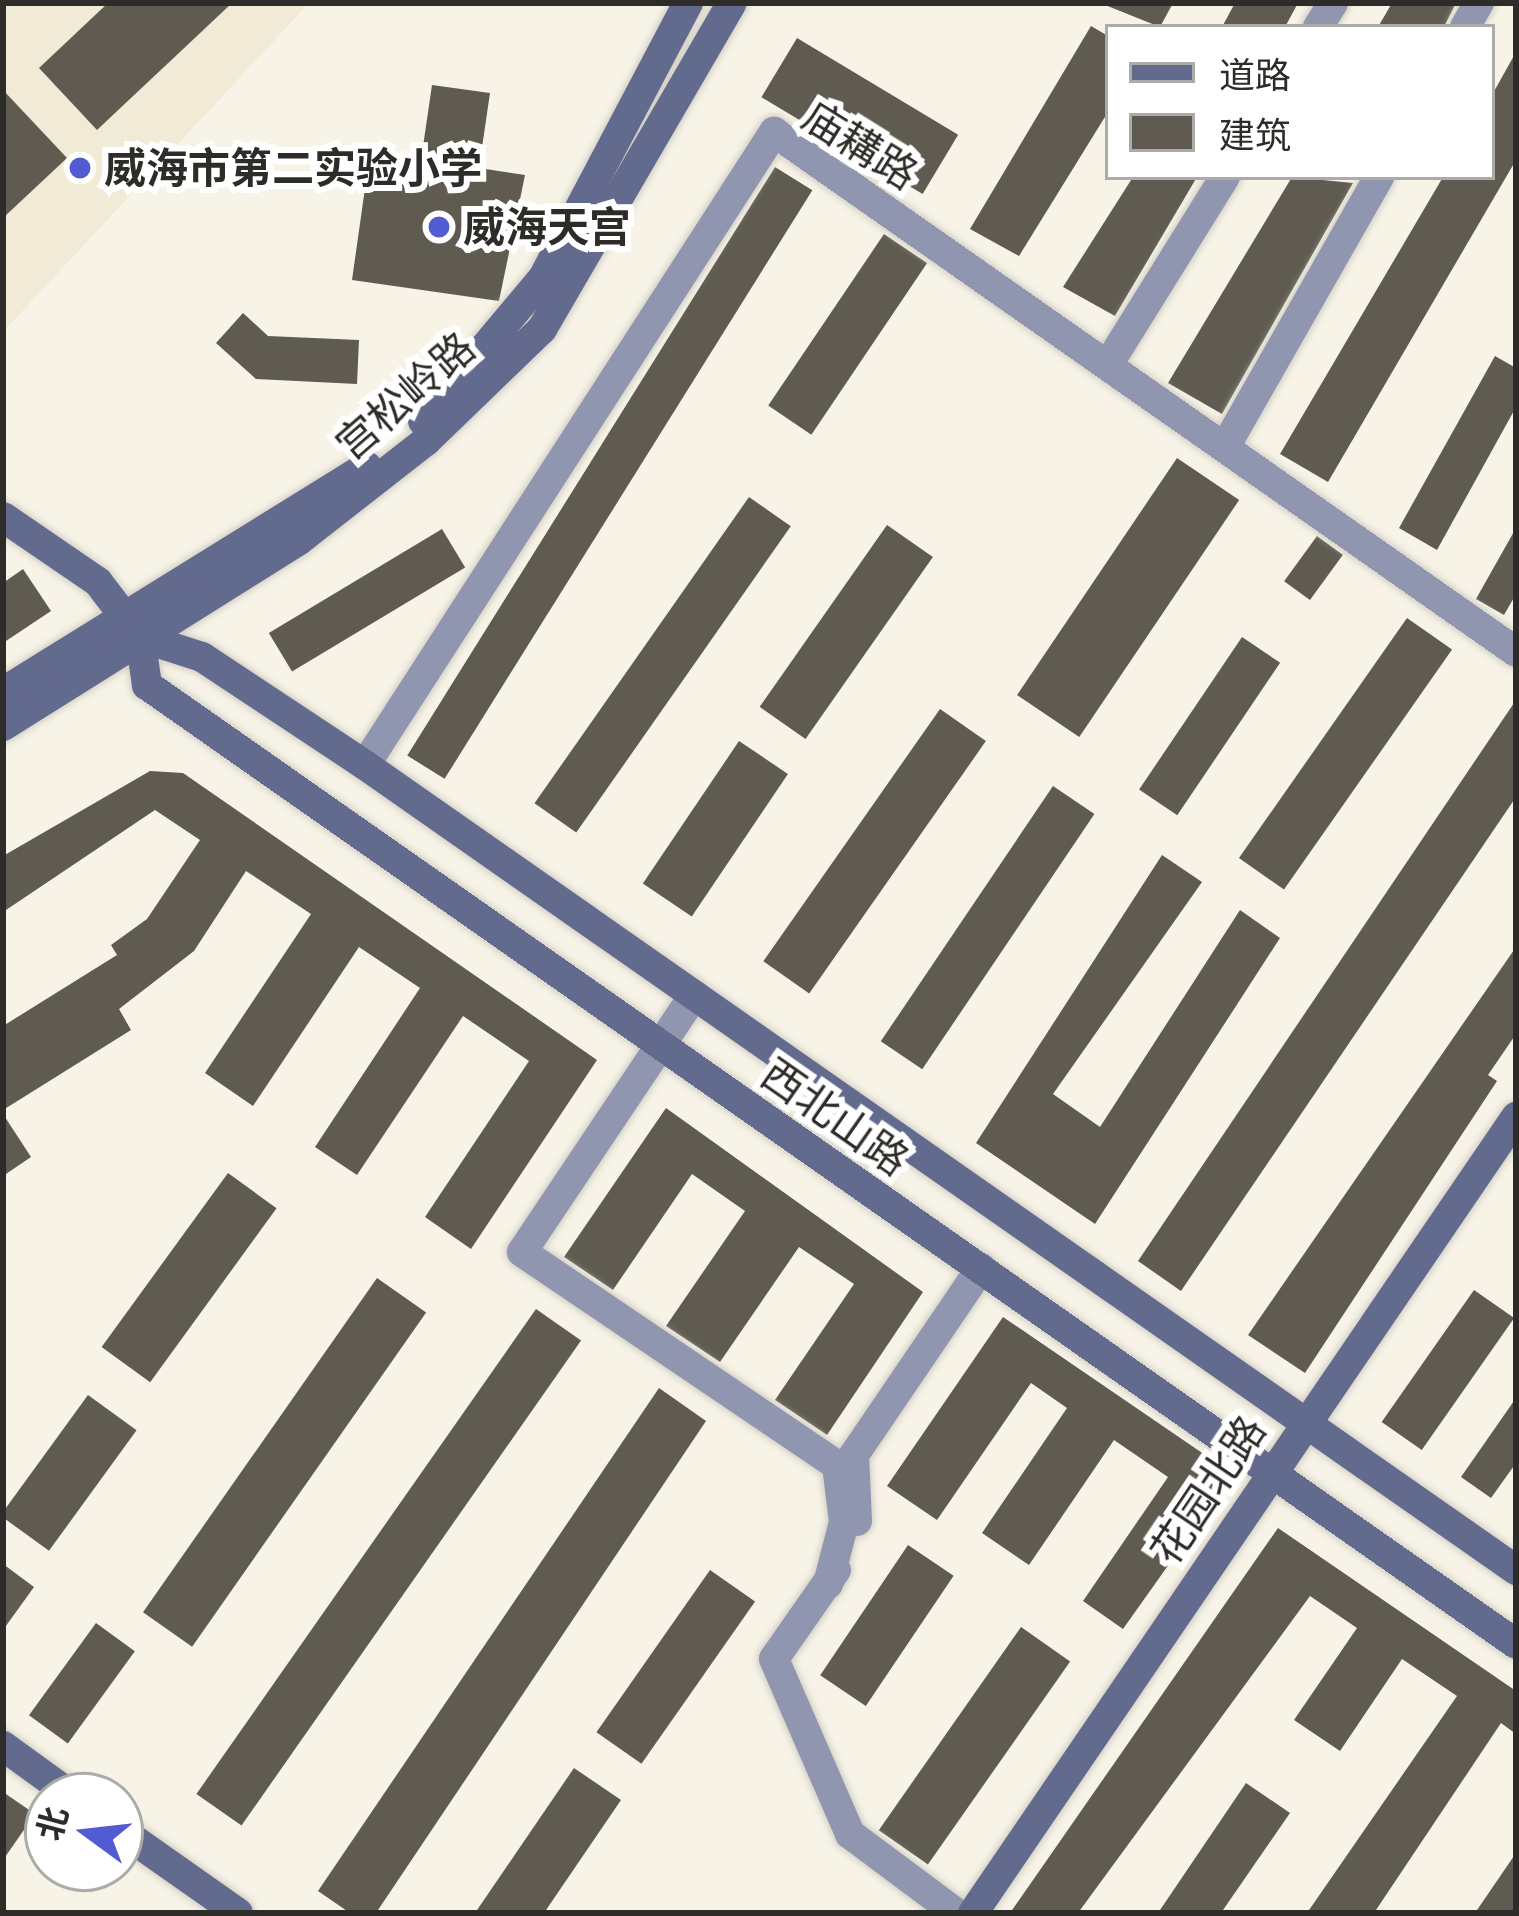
<!DOCTYPE html>
<meta charset="utf-8">
<style>
body{margin:0}
#map{position:relative;width:1519px;height:1916px;overflow:hidden;background:#f7f3e7;font-family:Cabin,"Noto Sans SC",sans-serif}
div>[style]{position:absolute}
.built>*{inset:0;background:#f0ead6}
.building>*{inset:0;background:#5f5b51;transform-origin:0 0}
.roads{filter:drop-shadow(0 0 3px #d3cfc5) drop-shadow(0 0 3px #d3cfc5)}
.street>*{height:30px;margin:-15px;padding:0 15px;transform-origin:15px;border-radius:15px;background:#9096b0}
.secondary>*{height:30px;margin:-15px;padding:0 15px;transform-origin:15px;border-radius:15px;background:#626a8e}
.dots>*{width:33px;height:33px;translate:-50% -50%;box-sizing:border-box;border:6px solid #fff;border-radius:50%}
span{translate:-50% -50%;white-space:nowrap;text-align:center;line-height:1.15;-webkit-text-stroke:12px #fff;paint-order:stroke}
.street-label{font-size:42px;color:#2e2c28}
.poi-label{font-size:42px;color:#2e2c28;font-weight:700}
.left{translate:0 -50%;text-align:left}
.frame{position:absolute;inset:0;border:6px solid #2e2c28;pointer-events:none}
.legend{position:absolute;left:1105px;top:24px;width:390px;height:156px;box-sizing:border-box;background:#fff;border:3px solid #ababa9;margin:0;padding:15px 21px;list-style:none;font-size:36px;color:#2e2c28}
.legend li{display:flex;align-items:center;gap:24px;height:60px}
.legend b{width:60px;border:3px solid #ababa9}
.north{position:absolute;left:24px;top:1772px;width:120px;height:120px;box-sizing:border-box;background:#fff;border:3px solid #ababa9;border-radius:50%;rotate:285deg;font-size:33px;font-weight:700;line-height:48px;text-align:center;color:#2e2c28}
.north::after{content:'';display:block;margin:auto;width:42px;height:54px;background:#525cd2;clip-path:polygon(50% 0,100% 100%,50% 72%,0 100%)}
</style>
<div id="map">
<div class="built">
<div style="clip-path:polygon(3px 3px,309px 3px,3px 332px)"></div>
</div>
<div class="building">
<div style="clip-path:polygon(108px 3px,232px 3px,97px 130px,39px 68px)"></div>
<div style="clip-path:polygon(1100px 3px,1173px 3px,1160px 27px)"></div>
<div style="clip-path:polygon(1235px 3px,1298px 3px,1285px 27px,1222px 27px)"></div>
<div style="clip-path:polygon(1392px 3px,1456px 3px,1444px 27px,1378px 27px)"></div>
<div style="clip-path:polygon(1091px 26px,1108px 36px,1108px 112px,1019px 256px,970px 229px)"></div>
<div style="left:797px;top:38px;width:188px;height:69px;rotate:31deg"></div>
<div style="clip-path:polygon(1516px 52px,1516px 160px,1328px 482px,1280px 454px,1443px 177px,1492px 177px,1492px 95px)"></div>
<div style="clip-path:polygon(432px 85px,490px 93px,479px 168px,525px 175px,499px 301px,352px 280px,370px 153px,421px 160px)"></div>
<div style="clip-path:polygon(3px 90px,67px 158px,3px 218px)"></div>
<div style="left:775px;top:167px;width:44px;height:694px;rotate:32deg"></div>
<div style="clip-path:polygon(1133px 177px,1197px 177px,1115px 316px,1063px 287px)"></div>
<div style="clip-path:polygon(1292px 177px,1353px 183px,1222px 414px,1168px 383px)"></div>
<div style="left:884px;top:234px;width:52px;height:207px;rotate:34deg"></div>
<div style="clip-path:polygon(243px 313px,268px 336px,359px 340px,357px 384px,256px 379px,216px 343px)"></div>
<div style="clip-path:polygon(1495px 356px,1516px 368px,1516px 407px,1437px 550px,1399px 528px)"></div>
<div style="left:1177px;top:458px;width:75px;height:286px;rotate:34deg"></div>
<div style="left:749px;top:497px;width:51px;height:374px;rotate:35deg"></div>
<div style="left:887px;top:525px;width:56px;height:222px;rotate:35deg"></div>
<div style="clip-path:polygon(1516px 528px,1516px 594px,1504px 615px,1476px 599px)"></div>
<div style="left:442px;top:529px;width:45px;height:202px;rotate:59deg"></div>
<div style="left:1317px;top:536px;width:32px;height:56px;rotate:36deg"></div>
<div style="clip-path:polygon(23px 569px,51px 611px,3px 643px,3px 583px)"></div>
<div style="left:1407px;top:618px;width:55px;height:293px;rotate:35deg"></div>
<div style="left:1242px;top:637px;width:46px;height:184px;rotate:34deg"></div>
<div style="clip-path:polygon(1516px 700px,1516px 797px,1181px 1291px,1138px 1261px)"></div>
<div style="left:940px;top:709px;width:56px;height:308px;rotate:35deg"></div>
<div style="left:739px;top:741px;width:59px;height:172px;rotate:34deg"></div>
<div style="clip-path:polygon(150px 771px,183px 773px,597px 1060px,471px 1249px,425px 1217px,529px 1061px,463px 1016px,357px 1175px,315px 1147px,420px 988px,359px 947px,253px 1106px,205px 1073px,311px 914px,246px 871px,194px 951px,119px 1009px,131px 1030px,3px 1110px,3px 1026px,117px 955px,111px 945px,147px 919px,200px 840px,155px 810px,3px 912px,3px 856px)"></div>
<div style="left:1053px;top:786px;width:50px;height:308px;rotate:34deg"></div>
<div style="clip-path:polygon(1162px 855px,1202px 882px,1053px 1094px,1100px 1127px,1240px 910px,1280px 938px,1095px 1224px,976px 1143px)"></div>
<div style="clip-path:polygon(1516px 947px,1516px 1034px,1488px 1075px,1497px 1081px,1305px 1373px,1248px 1335px)"></div>
<div style="clip-path:polygon(666px 1108px,923px 1292px,827px 1435px,775px 1400px,854px 1284px,799px 1247px,720px 1362px,666px 1326px,745px 1211px,692px 1174px,613px 1290px,564px 1257px)"></div>
<div style="clip-path:polygon(3px 1114px,31px 1157px,3px 1176px)"></div>
<div style="left:228px;top:1173px;width:60px;height:215px;rotate:36deg"></div>
<div style="left:377px;top:1278px;width:60px;height:408px;rotate:35deg"></div>
<div style="left:1474px;top:1290px;width:49px;height:161px;rotate:35deg"></div>
<div style="left:536px;top:1309px;width:55px;height:592px;rotate:35deg"></div>
<div style="clip-path:polygon(1003px 1317px,1233px 1474px,1123px 1629px,1083px 1601px,1168px 1477px,1114px 1440px,1029px 1565px,982px 1533px,1067px 1408px,1031px 1383px,937px 1520px,887px 1486px)"></div>
<div style="clip-path:polygon(659px 1388px,706px 1421px,376px 1913px,350px 1913px,318px 1891px)"></div>
<div style="left:88px;top:1395px;width:60px;height:149px;rotate:36deg"></div>
<div style="clip-path:polygon(1516px 1398px,1516px 1463px,1491px 1498px,1461px 1477px)"></div>
<div style="clip-path:polygon(1278px 1528px,1516px 1691px,1516px 1734px,1501px 1723px,1374px 1913px,1307px 1913px,1457px 1696px,1402px 1659px,1340px 1751px,1294px 1720px,1357px 1628px,1310px 1596px,1078px 1913px,1010px 1913px)"></div>
<div style="left:908px;top:1545px;width:55px;height:157px;rotate:34deg"></div>
<div style="clip-path:polygon(3px 1564px,34px 1587px,3px 1630px)"></div>
<div style="left:710px;top:1570px;width:55px;height:198px;rotate:35deg"></div>
<div style="left:96px;top:1623px;width:48px;height:114px;rotate:36deg"></div>
<div style="left:1021px;top:1627px;width:60px;height:248px;rotate:35deg"></div>
<div style="clip-path:polygon(574px 1768px,621px 1800px,544px 1913px,475px 1913px)"></div>
<div style="clip-path:polygon(1246px 1783px,1290px 1813px,1221px 1913px,1158px 1913px)"></div>
<div style="clip-path:polygon(3px 1792px,35px 1814px,3px 1860px)"></div>
<div style="clip-path:polygon(1516px 1853px,1516px 1913px,1475px 1913px)"></div>
</div>
<div class="roads">
<div class="street">
<div style="left:1318px;top:27px;width:28px;rotate:-58deg"></div>
<div style="left:1465px;top:27px;width:28px;rotate:-60deg"></div>
<div style="left:1109px;top:363px;width:219px;rotate:-58.1deg"></div>
<div style="left:1225px;top:447px;width:311px;rotate:-60.3deg"></div>
<div style="left:365px;top:765px;width:754px;rotate:-57.13deg"></div>
<div style="left:774px;top:132px;width:906px;rotate:35.02deg"></div>
<div style="left:694px;top:995px;width:309px;rotate:123.8deg"></div>
<div style="left:522px;top:1252px;width:380px;rotate:34.1deg"></div>
<div style="left:837px;top:1465px;width:57px;rotate:83deg"></div>
<div style="left:844px;top:1522px;width:64px;rotate:104.5deg"></div>
<div style="left:857px;top:1521px;width:66px;rotate:-92.6deg"></div>
<div style="left:854px;top:1455px;width:226px;rotate:-55.8deg"></div>
<div style="left:836px;top:1570px;width:108px;rotate:124.9deg"></div>
<div style="left:774px;top:1659px;width:191px;rotate:66.5deg"></div>
<div style="left:850px;top:1834px;width:132px;rotate:36.7deg"></div>
</div>
<div class="secondary">
<div style="left:423px;top:421px;width:187px;rotate:-50deg"></div>
<div style="left:543px;top:278px;width:311px;rotate:-62.2deg"></div>
<div style="left:3px;top:517px;width:115px;rotate:34.4deg"></div>
<div style="left:98px;top:582px;width:69px;rotate:52.6deg"></div>
<div style="left:140px;top:637px;width:49px;rotate:81.7deg"></div>
<div style="left:147px;top:685px;width:1671px;rotate:35.01deg"></div>
<div style="left:140px;top:637px;width:65px;rotate:17.9deg"></div>
<div style="left:202px;top:657px;width:196px;rotate:33.5deg"></div>
<div style="left:365px;top:765px;width:1405px;rotate:34.97deg"></div>
<div style="left:3px;top:692px;width:428px;rotate:-31.8deg"></div>
<div style="left:3px;top:726px;width:348px;rotate:-32.1deg"></div>
<div style="left:298px;top:541px;width:162px;rotate:-38deg"></div>
<div style="left:426px;top:441px;width:161px;rotate:-44deg"></div>
<div style="left:542px;top:329px;width:377px;rotate:-59.8deg"></div>
<div style="left:3px;top:1746px;width:85px;rotate:35.9deg"></div>
<div style="left:120px;top:1830px;width:144px;rotate:35.1deg"></div>
<div style="left:973px;top:1913px;width:964px;rotate:-55.7deg"></div>
</div>
</div>
<div class="dots">
<div style="left:80px;top:168px;background:#525cd2"></div>
<div style="left:439px;top:227px;background:#525cd2"></div>
</div>
<div class="street-label">
<span style="left:860px;top:145px;rotate:32deg">庙耩路</span>
<span style="left:405px;top:396px;rotate:-41deg">宫松岭路</span>
<span style="left:835px;top:1117px;rotate:35deg">西北山路</span>
<span style="left:1208px;top:1490px;rotate:-56deg">花园北路</span>
</div>
<div class="poi-label">
<span class="left" style="left:104px;top:168px">威海市第二实验小学</span>
<span class="left" style="left:463px;top:227px">威海天宫</span>
</div>
<div class="frame"></div>
<ul class="legend">
<li><b style="height:15px;background:#626a8e"></b>道路</li>
<li><b style="height:33px;background:#5f5b51"></b>建筑</li>
</ul>
<div class="north">北</div>
</div>
